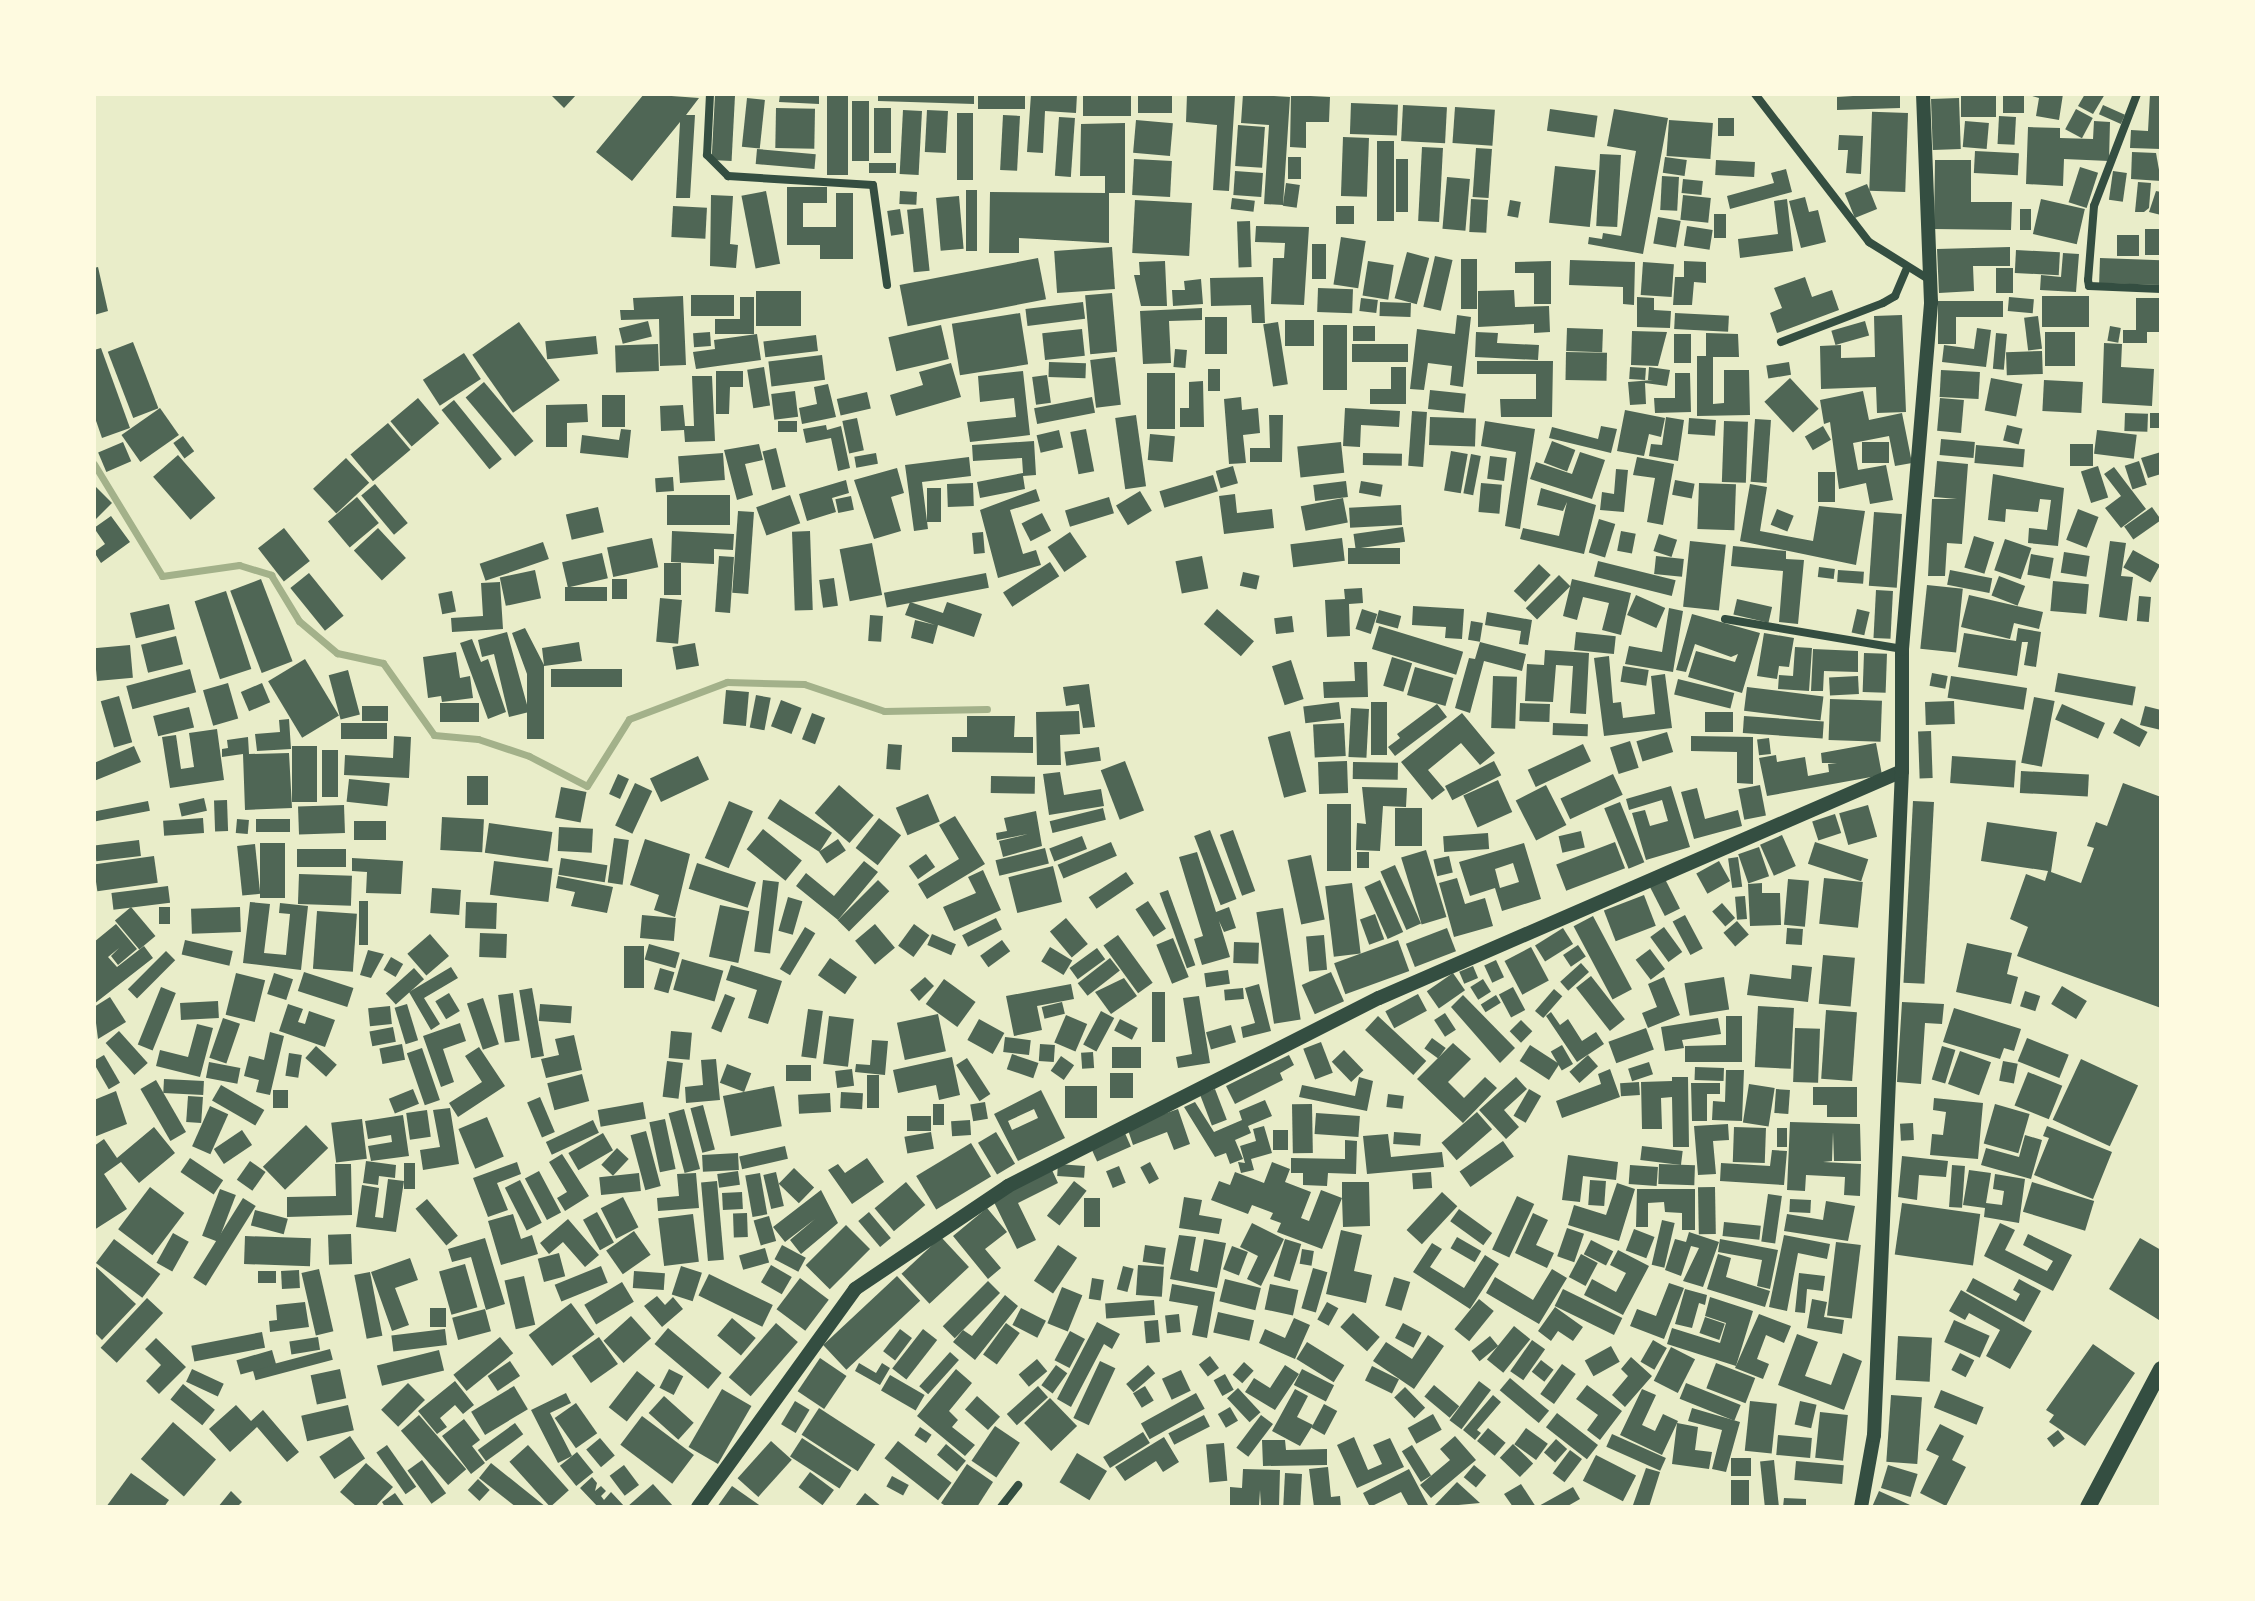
<!DOCTYPE html>
<style>
body{margin:0}
#map{position:relative;width:2255px;height:1601px;overflow:hidden;background:#e9edc9;font-family:Ubuntu,sans-serif}
div>[style]{position:absolute}
.stream>*{height:7px;margin:-3.5px;padding:0 3.5px;transform-origin:3.5px;border-radius:3.5px;background:#a3b18a}
.building>*{inset:0;background:#4f6655;transform-origin:0 0}
.minor>*{height:8px;margin:-4px;padding:0 4px;transform-origin:4px;border-radius:4px;background:#344e41}
.tertiary>*{height:14px;margin:-7px;padding:0 7px;transform-origin:7px;border-radius:7px;background:#344e41}
.secondary>*{height:16px;margin:-8px;padding:0 8px;transform-origin:8px;border-radius:8px;background:#344e41}
span{translate:-50% -50%;white-space:nowrap;text-align:center;line-height:1.15;-webkit-text-stroke:6px #fefae0;paint-order:stroke}
.frame{position:absolute;inset:0;border:96px solid #fefae0;pointer-events:none}
</style>
<div id="map">
<div class="stream">
<div style="left:94px;top:464px;width:131px;rotate:58.7deg"></div>
<div style="left:162px;top:576px;width:78px;rotate:-8.1deg"></div>
<div style="left:239px;top:565px;width:34px;rotate:17deg"></div>
<div style="left:271px;top:575px;width:54px;rotate:58.7deg"></div>
<div style="left:299px;top:621px;width:50px;rotate:40.1deg"></div>
<div style="left:337px;top:653px;width:47px;rotate:12.3deg"></div>
<div style="left:383px;top:663px;width:88px;rotate:54.7deg"></div>
<div style="left:434px;top:735px;width:44px;rotate:5.2deg"></div>
<div style="left:478px;top:739px;width:54px;rotate:18.4deg"></div>
<div style="left:529px;top:756px;width:65px;rotate:27.3deg"></div>
<div style="left:587px;top:786px;width:79px;rotate:-57.9deg"></div>
<div style="left:629px;top:719px;width:105px;rotate:-20.7deg"></div>
<div style="left:727px;top:682px;width:77px;rotate:1.5deg"></div>
<div style="left:804px;top:684px;width:84px;rotate:18.6deg"></div>
<div style="left:884px;top:711px;width:103px;rotate:-1.1deg"></div>
</div>
<div class="building">
<div style="clip-path:polygon(550px 94px,577px 94px,564px 108px)"></div>
<div style="clip-path:polygon(644px 94px,699px 98px,686px 115px,695px 115px,690px 198px,676px 198px,680px 122px,632px 181px,596px 152px)"></div>
<div style="clip-path:polygon(780px 94px,819px 94px,819px 104px,779px 102px)"></div>
<div style="left:827px;top:94px;width:21px;height:81px"></div>
<div style="clip-path:polygon(878px 94px,974px 94px,974px 104px,878px 101px)"></div>
<div style="left:978px;top:94px;width:47px;height:15px"></div>
<div style="clip-path:polygon(1031px 94px,1077px 94px,1076px 113px,1045px 111px,1043px 153px,1027px 152px)"></div>
<div style="left:1083px;top:94px;width:48px;height:22px"></div>
<div style="left:1138px;top:94px;width:34px;height:19px"></div>
<div style="clip-path:polygon(1187px 94px,1235px 96px,1229px 191px,1213px 190px,1217px 125px,1186px 122px)"></div>
<div style="clip-path:polygon(1243px 94px,1290px 97px,1283px 205px,1264px 204px,1269px 125px,1241px 123px)"></div>
<div style="clip-path:polygon(1885px 94px,1900px 94px,1900px 108px,1837px 110px,1837px 97px)"></div>
<div style="left:1961px;top:94px;width:35px;height:23px"></div>
<div style="left:2003px;top:94px;width:21px;height:19px"></div>
<div style="clip-path:polygon(2025px 94px,2063px 94px,2059px 120px,2036px 116px,2039px 98px)"></div>
<div style="clip-path:polygon(2085px 94px,2105px 94px,2093px 114px,2078px 106px)"></div>
<div style="clip-path:polygon(2150px 94px,2161px 94px,2161px 149px,2130px 148px,2131px 130px,2148px 131px)"></div>
<div style="left:715px;top:95px;width:20px;height:65px;rotate:3deg"></div>
<div style="clip-path:polygon(1291px 95px,1330px 97px,1329px 122px,1306px 122px,1306px 148px,1290px 147px)"></div>
<div style="left:747px;top:98px;width:18px;height:49px;rotate:6deg"></div>
<div style="left:1959px;top:98px;width:51px;height:28px;rotate:88deg"></div>
<div style="left:852px;top:101px;width:17px;height:60px"></div>
<div style="left:1351px;top:103px;width:47px;height:31px;rotate:2deg"></div>
<div style="left:1403px;top:105px;width:44px;height:36px;rotate:3deg"></div>
<div style="left:2103px;top:105px;width:24px;height:10px;rotate:24deg"></div>
<div style="left:1455px;top:107px;width:40px;height:36px;rotate:4deg"></div>
<div style="left:776px;top:108px;width:39px;height:40px;rotate:1deg"></div>
<div style="left:874px;top:108px;width:17px;height:45px"></div>
<div style="left:1550px;top:109px;width:48px;height:22px;rotate:8deg"></div>
<div style="clip-path:polygon(1614px 109px,1668px 118px,1643px 254px,1588px 244px,1589px 237px,1602px 239px,1603px 233px,1621px 236px,1636px 151px,1607px 146px)"></div>
<div style="left:2076px;top:109px;width:19px;height:23px;rotate:28deg"></div>
<div style="left:903px;top:110px;width:19px;height:64px;rotate:3deg"></div>
<div style="left:927px;top:110px;width:21px;height:42px;rotate:3deg"></div>
<div style="left:957px;top:113px;width:16px;height:67px"></div>
<div style="left:1908px;top:113px;width:79px;height:36px;rotate:92deg"></div>
<div style="left:1003px;top:115px;width:17px;height:55px;rotate:3deg"></div>
<div style="left:1999px;top:116px;width:17px;height:28px;rotate:3deg"></div>
<div style="left:1059px;top:117px;width:16px;height:59px;rotate:4deg"></div>
<div style="left:1718px;top:118px;width:16px;height:18px"></div>
<div style="left:1136px;top:120px;width:37px;height:33px;rotate:5deg"></div>
<div style="left:1669px;top:120px;width:44px;height:36px;rotate:4deg"></div>
<div style="left:1965px;top:121px;width:24px;height:26px;rotate:5deg"></div>
<div style="clip-path:polygon(2094px 121px,2110px 122px,2109px 161px,2064px 159px,2063px 186px,2026px 184px,2028px 127px,2060px 128px,2060px 138px,2093px 139px)"></div>
<div style="clip-path:polygon(1125px 123px,1125px 193px,1109px 193px,1109px 243px,1019px 238px,1019px 253px,989px 253px,990px 192px,1105px 193px,1105px 176px,1080px 176px,1081px 124px)"></div>
<div style="left:1238px;top:125px;width:27px;height:41px;rotate:4deg"></div>
<div style="clip-path:polygon(1839px 135px,1863px 136px,1861px 174px,1846px 173px,1848px 150px,1838px 150px)"></div>
<div style="left:1343px;top:137px;width:26px;height:59px;rotate:2deg"></div>
<div style="left:1377px;top:141px;width:17px;height:80px"></div>
<div style="left:1422px;top:147px;width:21px;height:74px;rotate:3deg"></div>
<div style="left:1476px;top:148px;width:16px;height:49px;rotate:4deg"></div>
<div style="left:757px;top:149px;width:59px;height:15px;rotate:5deg"></div>
<div style="left:1975px;top:151px;width:44px;height:22px;rotate:3deg"></div>
<div style="clip-path:polygon(2132px 152px,2156px 153px,2161px 181px,2131px 179px)"></div>
<div style="left:1600px;top:154px;width:21px;height:72px;rotate:3deg"></div>
<div style="left:1288px;top:157px;width:13px;height:22px"></div>
<div style="left:1665px;top:157px;width:22px;height:16px;rotate:8deg"></div>
<div style="left:1134px;top:159px;width:38px;height:36px;rotate:3deg"></div>
<div style="left:1396px;top:159px;width:12px;height:53px"></div>
<div style="left:1716px;top:160px;width:39px;height:15px;rotate:3deg"></div>
<div style="clip-path:polygon(1935px 160px,1971px 160px,1971px 202px,2012px 202px,2011px 230px,1934px 229px)"></div>
<div style="left:869px;top:163px;width:27px;height:10px"></div>
<div style="left:1555px;top:166px;width:41px;height:57px;rotate:6deg"></div>
<div style="left:2080px;top:167px;width:19px;height:37px;rotate:18deg"></div>
<div style="clip-path:polygon(1786px 169px,1792px 192px,1730px 209px,1727px 196px,1774px 183px,1771px 173px)"></div>
<div style="left:1235px;top:171px;width:28px;height:24px;rotate:4deg"></div>
<div style="left:2113px;top:171px;width:14px;height:29px;rotate:8deg"></div>
<div style="left:1662px;top:176px;width:17px;height:34px;rotate:3deg"></div>
<div style="left:1447px;top:177px;width:23px;height:52px;rotate:5deg"></div>
<div style="left:1683px;top:179px;width:20px;height:14px;rotate:6deg"></div>
<div style="clip-path:polygon(2138px 182px,2151px 183px,2149px 208px,2144px 212px,2135px 212px)"></div>
<div style="left:1286px;top:183px;width:14px;height:23px;rotate:8deg"></div>
<div style="left:1867px;top:184px;width:27px;height:24px;rotate:68deg"></div>
<div style="clip-path:polygon(787px 187px,827px 187px,827px 203px,803px 203px,803px 227px,836px 227px,836px 193px,853px 193px,853px 259px,820px 259px,820px 245px,787px 245px)"></div>
<div style="left:966px;top:190px;width:11px;height:61px"></div>
<div style="left:766px;top:191px;width:74px;height:25px;rotate:79deg"></div>
<div style="left:900px;top:191px;width:17px;height:13px;rotate:3deg"></div>
<div style="clip-path:polygon(2156px 191px,2161px 192px,2161px 215px,2149px 212px)"></div>
<div style="clip-path:polygon(711px 195px,733px 196px,730px 244px,738px 245px,736px 268px,710px 266px)"></div>
<div style="left:1683px;top:195px;width:28px;height:25px;rotate:6deg"></div>
<div style="left:959px;top:196px;width:53px;height:23px;rotate:85deg"></div>
<div style="clip-path:polygon(1805px 197px,1809px 212px,1818px 210px,1826px 242px,1801px 248px,1789px 201px)"></div>
<div style="left:1232px;top:198px;width:23px;height:11px;rotate:7deg"></div>
<div style="left:1471px;top:199px;width:17px;height:33px;rotate:3deg"></div>
<div style="clip-path:polygon(1787px 199px,1793px 251px,1740px 258px,1738px 239px,1778px 234px,1774px 201px)"></div>
<div style="left:2041px;top:199px;width:45px;height:36px;rotate:13deg"></div>
<div style="left:1135px;top:200px;width:57px;height:53px;rotate:3deg"></div>
<div style="left:1510px;top:200px;width:11px;height:16px;rotate:10deg"></div>
<div style="left:673px;top:206px;width:34px;height:31px;rotate:3deg"></div>
<div style="left:1336px;top:206px;width:18px;height:18px"></div>
<div style="left:923px;top:208px;width:63px;height:16px;rotate:84deg"></div>
<div style="left:900px;top:209px;width:25px;height:13px;rotate:81deg"></div>
<div style="left:2020px;top:209px;width:11px;height:21px"></div>
<div style="left:1714px;top:214px;width:12px;height:24px"></div>
<div style="left:1658px;top:217px;width:23px;height:27px;rotate:10deg"></div>
<div style="left:1250px;top:221px;width:46px;height:13px;rotate:88deg"></div>
<div style="clip-path:polygon(1256px 226px,1309px 227px,1304px 305px,1271px 304px,1273px 258px,1284px 258px,1285px 243px,1255px 242px)"></div>
<div style="left:1687px;top:226px;width:26px;height:20px;rotate:9deg"></div>
<div style="left:2145px;top:229px;width:15px;height:26px"></div>
<div style="left:2117px;top:235px;width:22px;height:21px"></div>
<div style="left:1341px;top:237px;width:25px;height:48px;rotate:9deg"></div>
<div style="left:1312px;top:244px;width:14px;height:35px"></div>
<div style="left:1112px;top:247px;width:42px;height:58px;rotate:86deg"></div>
<div style="clip-path:polygon(2010px 247px,2010px 266px,1973px 266px,1974px 291px,1939px 293px,1937px 249px)"></div>
<div style="left:2016px;top:250px;width:44px;height:23px;rotate:3deg"></div>
<div style="left:1407px;top:252px;width:23px;height:48px;rotate:15deg"></div>
<div style="clip-path:polygon(2063px 253px,2079px 254px,2076px 292px,2040px 290px,2041px 275px,2061px 277px)"></div>
<div style="left:1435px;top:256px;width:18px;height:52px;rotate:13deg"></div>
<div style="left:1038px;top:258px;width:42px;height:141px;rotate:79deg"></div>
<div style="left:2100px;top:258px;width:61px;height:25px;rotate:2deg"></div>
<div style="left:1461px;top:259px;width:16px;height:50px"></div>
<div style="clip-path:polygon(1570px 260px,1635px 262px,1634px 305px,1623px 304px,1623px 287px,1569px 285px)"></div>
<div style="clip-path:polygon(1165px 261px,1167px 306px,1141px 306px,1134px 275px,1140px 275px,1139px 262px)"></div>
<div style="left:1368px;top:261px;width:26px;height:35px;rotate:9deg"></div>
<div style="clip-path:polygon(1551px 261px,1551px 304px,1534px 304px,1534px 273px,1515px 273px,1515px 262px)"></div>
<div style="clip-path:polygon(1684px 261px,1706px 262px,1706px 283px,1694px 282px,1692px 305px,1673px 305px,1675px 277px,1684px 277px)"></div>
<div style="left:1643px;top:262px;width:31px;height:33px;rotate:4deg"></div>
<div style="clip-path:polygon(98px 267px,108px 311px,94px 315px,94px 268px)"></div>
<div style="left:1996px;top:268px;width:17px;height:25px"></div>
<div style="clip-path:polygon(1263px 277px,1265px 323px,1252px 323px,1251px 305px,1211px 306px,1210px 278px)"></div>
<div style="clip-path:polygon(1805px 277px,1812px 297px,1832px 290px,1839px 310px,1777px 333px,1770px 313px,1782px 308px,1774px 288px)"></div>
<div style="clip-path:polygon(1201px 279px,1203px 304px,1173px 306px,1172px 290px,1185px 290px,1184px 281px)"></div>
<div style="left:1318px;top:288px;width:35px;height:24px;rotate:2deg"></div>
<div style="clip-path:polygon(1514px 290px,1515px 307px,1549px 306px,1550px 332px,1534px 333px,1534px 324px,1478px 327px,1478px 291px)"></div>
<div style="left:801px;top:291px;width:35px;height:45px;rotate:90deg"></div>
<div style="left:1112px;top:293px;width:59px;height:27px;rotate:85deg"></div>
<div style="left:734px;top:295px;width:21px;height:43px;rotate:90deg"></div>
<div style="clip-path:polygon(683px 296px,686px 365px,660px 366px,659px 319px,621px 320px,620px 310px,634px 310px,633px 298px)"></div>
<div style="left:2042px;top:296px;width:47px;height:31px"></div>
<div style="clip-path:polygon(740px 297px,754px 297px,754px 334px,715px 334px,715px 319px,740px 319px)"></div>
<div style="clip-path:polygon(1637px 297px,1654px 298px,1654px 310px,1671px 311px,1670px 328px,1637px 327px)"></div>
<div style="left:2009px;top:297px;width:25px;height:14px;rotate:5deg"></div>
<div style="left:1361px;top:298px;width:17px;height:13px;rotate:7deg"></div>
<div style="clip-path:polygon(2136px 298px,2161px 298px,2161px 332px,2147px 332px,2147px 343px,2123px 343px,2123px 330px,2136px 330px)"></div>
<div style="clip-path:polygon(1938px 301px,2003px 301px,2003px 317px,1956px 317px,1956px 344px,1938px 344px)"></div>
<div style="left:1083px;top:302px;width:17px;height:58px;rotate:83deg"></div>
<div style="left:1380px;top:302px;width:31px;height:14px;rotate:2deg"></div>
<div style="clip-path:polygon(1202px 308px,1202px 320px,1169px 321px,1171px 363px,1143px 364px,1140px 311px)"></div>
<div style="left:1020px;top:313px;width:52px;height:69px;rotate:81deg"></div>
<div style="left:1675px;top:313px;width:54px;height:16px;rotate:3deg"></div>
<div style="clip-path:polygon(1457px 315px,1471px 317px,1463px 387px,1450px 385px,1452px 366px,1428px 363px,1424px 390px,1410px 389px,1417px 329px,1455px 334px)"></div>
<div style="clip-path:polygon(1902px 315px,1906px 412px,1877px 413px,1876px 387px,1821px 389px,1820px 346px,1841px 345px,1841px 358px,1875px 357px,1874px 316px)"></div>
<div style="left:2038px;top:316px;width:33px;height:14px;rotate:83deg"></div>
<div style="left:1205px;top:317px;width:22px;height:37px"></div>
<div style="left:1285px;top:320px;width:29px;height:26px"></div>
<div style="left:648px;top:321px;width:16px;height:30px;rotate:76deg"></div>
<div style="left:1865px;top:321px;width:15px;height:35px;rotate:74deg"></div>
<div style="left:519px;top:322px;width:71px;height:57px;rotate:55deg"></div>
<div style="left:1278px;top:322px;width:63px;height:15px;rotate:81deg"></div>
<div style="left:941px;top:325px;width:35px;height:54px;rotate:77deg"></div>
<div style="left:1323px;top:325px;width:24px;height:65px"></div>
<div style="left:1353px;top:326px;width:22px;height:15px"></div>
<div style="left:2110px;top:326px;width:11px;height:15px;rotate:10deg"></div>
<div style="left:1567px;top:328px;width:36px;height:23px;rotate:2deg"></div>
<div style="clip-path:polygon(1977px 328px,1991px 330px,1986px 367px,1942px 362px,1944px 345px,1974px 349px)"></div>
<div style="left:1082px;top:329px;width:27px;height:40px;rotate:84deg"></div>
<div style="clip-path:polygon(1632px 331px,1667px 332px,1658px 366px,1631px 365px)"></div>
<div style="left:710px;top:332px;width:14px;height:17px;rotate:86deg"></div>
<div style="clip-path:polygon(1476px 332px,1498px 333px,1497px 343px,1539px 345px,1538px 360px,1475px 357px)"></div>
<div style="left:2045px;top:332px;width:30px;height:34px"></div>
<div style="clip-path:polygon(1706px 333px,1738px 334px,1739px 357px,1713px 357px,1713px 404px,1724px 403px,1724px 370px,1749px 370px,1750px 415px,1697px 416px,1697px 356px,1706px 356px)"></div>
<div style="left:1996px;top:333px;width:11px;height:36px;rotate:5deg"></div>
<div style="clip-path:polygon(757px 334px,761px 360px,696px 369px,693px 352px,715px 349px,714px 340px)"></div>
<div style="left:1674px;top:334px;width:17px;height:29px"></div>
<div style="left:816px;top:335px;width:16px;height:53px;rotate:83deg"></div>
<div style="left:596px;top:336px;width:18px;height:51px;rotate:84deg"></div>
<div style="left:133px;top:342px;width:71px;height:27px;rotate:69deg"></div>
<div style="clip-path:polygon(2104px 343px,2122px 344px,2121px 367px,2154px 369px,2152px 406px,2102px 403px)"></div>
<div style="left:658px;top:344px;width:27px;height:43px;rotate:88deg"></div>
<div style="left:1408px;top:344px;width:18px;height:56px;rotate:90deg"></div>
<div style="clip-path:polygon(101px 348px,130px 428px,102px 438px,94px 415px,94px 350px)"></div>
<div style="left:1175px;top:349px;width:12px;height:18px;rotate:5deg"></div>
<div style="left:2042px;top:351px;width:23px;height:36px;rotate:88deg"></div>
<div style="left:1566px;top:352px;width:41px;height:28px;rotate:1deg"></div>
<div style="left:464px;top:353px;width:31px;height:49px;rotate:57deg"></div>
<div style="left:822px;top:355px;width:25px;height:54px;rotate:83deg"></div>
<div style="left:1115px;top:357px;width:48px;height:25px;rotate:83deg"></div>
<div style="clip-path:polygon(1477px 361px,1553px 361px,1552px 417px,1501px 417px,1500px 399px,1536px 399px,1536px 374px,1477px 374px)"></div>
<div style="left:1049px;top:362px;width:37px;height:15px;rotate:2deg"></div>
<div style="left:1789px;top:362px;width:13px;height:23px;rotate:81deg"></div>
<div style="clip-path:polygon(951px 363px,961px 397px,896px 416px,890px 395px,923px 385px,919px 372px)"></div>
<div style="left:764px;top:367px;width:39px;height:17px;rotate:81deg"></div>
<div style="clip-path:polygon(1391px 367px,1406px 367px,1406px 404px,1370px 404px,1370px 389px,1391px 389px)"></div>
<div style="left:1630px;top:367px;width:16px;height:12px;rotate:4deg"></div>
<div style="clip-path:polygon(1649px 367px,1670px 370px,1667px 386px,1645px 383px,1646px 404px,1630px 405px,1628px 382px,1653px 380px,1648px 380px)"></div>
<div style="left:1208px;top:369px;width:12px;height:22px"></div>
<div style="left:1941px;top:370px;width:39px;height:27px;rotate:3deg"></div>
<div style="clip-path:polygon(716px 371px,743px 371px,743px 387px,730px 387px,729px 414px,716px 414px)"></div>
<div style="clip-path:polygon(1023px 371px,1030px 435px,970px 442px,967px 422px,1016px 417px,1014px 398px,980px 402px,978px 376px)"></div>
<div style="left:1147px;top:373px;width:28px;height:56px"></div>
<div style="clip-path:polygon(1675px 373px,1690px 373px,1691px 412px,1655px 413px,1654px 398px,1675px 398px)"></div>
<div style="left:1047px;top:375px;width:28px;height:15px;rotate:82deg"></div>
<div style="clip-path:polygon(692px 376px,712px 376px,715px 441px,685px 442px,684px 430px,661px 431px,660px 406px,683px 405px,685px 426px,694px 426px)"></div>
<div style="left:1790px;top:378px;width:42px;height:35px;rotate:47deg"></div>
<div style="left:1991px;top:378px;width:32px;height:33px;rotate:11deg"></div>
<div style="left:2044px;top:380px;width:39px;height:31px;rotate:3deg"></div>
<div style="clip-path:polygon(1203px 381px,1204px 427px,1180px 427px,1180px 408px,1189px 408px,1189px 382px)"></div>
<div style="left:484px;top:382px;width:77px;height:24px;rotate:50deg"></div>
<div style="clip-path:polygon(828px 384px,836px 417px,802px 424px,799px 408px,817px 404px,814px 387px)"></div>
<div style="left:1430px;top:390px;width:36px;height:19px;rotate:6deg"></div>
<div style="left:795px;top:391px;width:26px;height:24px;rotate:83deg"></div>
<div style="clip-path:polygon(1863px 391px,1869px 420px,1902px 413px,1912px 463px,1895px 466px,1889px 436px,1853px 443px,1858px 470px,1886px 465px,1893px 500px,1870px 504px,1866px 483px,1839px 489px,1830px 422px,1824px 424px,1820px 400px)"></div>
<div style="left:867px;top:392px;width:17px;height:31px;rotate:77deg"></div>
<div style="left:625px;top:395px;width:32px;height:23px;rotate:90deg"></div>
<div style="left:1092px;top:397px;width:16px;height:59px;rotate:79deg"></div>
<div style="clip-path:polygon(1241px 397px,1242px 410px,1258px 408px,1260px 433px,1243px 435px,1246px 463px,1229px 464px,1224px 399px)"></div>
<div style="left:418px;top:398px;width:33px;height:36px;rotate:50deg"></div>
<div style="left:1940px;top:398px;width:24px;height:33px;rotate:5deg"></div>
<div style="left:454px;top:400px;width:76px;height:16px;rotate:51deg"></div>
<div style="clip-path:polygon(587px 404px,588px 422px,567px 423px,567px 447px,546px 447px,546px 405px)"></div>
<div style="left:160px;top:408px;width:33px;height:47px;rotate:55deg"></div>
<div style="clip-path:polygon(1345px 408px,1400px 411px,1399px 427px,1361px 425px,1360px 447px,1343px 446px)"></div>
<div style="clip-path:polygon(1625px 410px,1665px 418px,1661px 437px,1649px 434px,1644px 456px,1617px 451px)"></div>
<div style="left:1412px;top:411px;width:15px;height:55px;rotate:4deg"></div>
<div style="left:2125px;top:413px;width:23px;height:18px;rotate:2deg"></div>
<div style="left:2161px;top:413px;width:15px;height:11px;rotate:90deg"></div>
<div style="left:1136px;top:415px;width:72px;height:21px;rotate:82deg"></div>
<div style="clip-path:polygon(1269px 415px,1283px 415px,1282px 462px,1250px 462px,1250px 448px,1270px 448px)"></div>
<div style="left:1430px;top:417px;width:46px;height:28px;rotate:2deg"></div>
<div style="clip-path:polygon(1666px 417px,1684px 420px,1678px 461px,1649px 456px,1651px 444px,1662px 445px)"></div>
<div style="left:857px;top:418px;width:33px;height:15px;rotate:78deg"></div>
<div style="left:1689px;top:418px;width:27px;height:16px;rotate:4deg"></div>
<div style="left:1755px;top:419px;width:16px;height:63px;rotate:4deg"></div>
<div style="left:797px;top:421px;width:11px;height:19px;rotate:90deg"></div>
<div style="clip-path:polygon(1485px 421px,1535px 429px,1520px 529px,1505px 526px,1516px 452px,1481px 446px)"></div>
<div style="left:1724px;top:421px;width:24px;height:61px;rotate:2deg"></div>
<div style="left:388px;top:423px;width:35px;height:49px;rotate:50deg"></div>
<div style="clip-path:polygon(826px 425px,827px 430px,841px 426px,850px 468px,838px 471px,831px 438px,806px 443px,803px 429px)"></div>
<div style="left:2007px;top:425px;width:16px;height:16px;rotate:14deg"></div>
<div style="clip-path:polygon(1601px 426px,1617px 429px,1611px 453px,1549px 438px,1552px 427px,1598px 439px)"></div>
<div style="left:1823px;top:426px;width:16px;height:21px;rotate:60deg"></div>
<div style="clip-path:polygon(621px 429px,631px 430px,628px 458px,580px 453px,582px 435px,619px 440px)"></div>
<div style="left:1086px;top:429px;width:43px;height:16px;rotate:79deg"></div>
<div style="left:1059px;top:430px;width:18px;height:23px;rotate:77deg"></div>
<div style="left:2097px;top:430px;width:40px;height:24px;rotate:7deg"></div>
<div style="left:1150px;top:434px;width:25px;height:26px;rotate:5deg"></div>
<div style="left:183px;top:436px;width:19px;height:12px;rotate:54deg"></div>
<div style="left:1941px;top:439px;width:34px;height:16px;rotate:5deg"></div>
<div style="clip-path:polygon(1034px 441px,1036px 475px,1023px 476px,1025px 489px,980px 498px,977px 482px,1023px 473px,1022px 458px,973px 461px,972px 445px)"></div>
<div style="left:1552px;top:441px;width:25px;height:23px;rotate:21deg"></div>
<div style="left:123px;top:442px;width:21px;height:27px;rotate:67deg"></div>
<div style="left:1341px;top:442px;width:31px;height:44px;rotate:84deg"></div>
<div style="left:1862px;top:442px;width:27px;height:21px"></div>
<div style="clip-path:polygon(759px 444px,763px 460px,745px 464px,753px 495px,737px 500px,724px 450px)"></div>
<div style="left:2070px;top:444px;width:23px;height:22px"></div>
<div style="left:1976px;top:445px;width:49px;height:18px;rotate:5deg"></div>
<div style="left:776px;top:448px;width:40px;height:14px;rotate:76deg"></div>
<div style="left:1451px;top:451px;width:17px;height:40px;rotate:10deg"></div>
<div style="clip-path:polygon(1580px 452px,1605px 460px,1592px 499px,1530px 479px,1536px 462px,1572px 474px)"></div>
<div style="clip-path:polygon(2161px 452px,2161px 474px,2148px 478px,2141px 458px)"></div>
<div style="left:723px;top:453px;width:27px;height:45px;rotate:86deg"></div>
<div style="left:876px;top:453px;width:11px;height:22px;rotate:80deg"></div>
<div style="left:1363px;top:453px;width:39px;height:12px;rotate:1deg"></div>
<div style="left:1471px;top:454px;width:10px;height:40px;rotate:11deg"></div>
<div style="left:178px;top:455px;width:57px;height:33px;rotate:49deg"></div>
<div style="left:1490px;top:456px;width:17px;height:23px;rotate:7deg"></div>
<div style="clip-path:polygon(969px 457px,971px 476px,922px 482px,928px 529px,914px 531px,905px 465px)"></div>
<div style="clip-path:polygon(1637px 457px,1674px 464px,1663px 525px,1647px 522px,1655px 478px,1633px 475px)"></div>
<div style="left:346px;top:458px;width:34px;height:45px;rotate:47deg"></div>
<div style="clip-path:polygon(1937px 461px,1968px 464px,1962px 544px,1947px 543px,1945px 576px,1928px 576px,1932px 499px,1957px 499px,1934px 497px)"></div>
<div style="left:2139px;top:461px;width:25px;height:15px;rotate:72deg"></div>
<div style="left:1233px;top:466px;width:18px;height:18px;rotate:74deg"></div>
<div style="left:2098px;top:466px;width:33px;height:18px;rotate:72deg"></div>
<div style="clip-path:polygon(2114px 467px,2146px 509px,2121px 528px,2105px 508px,2121px 496px,2104px 474px)"></div>
<div style="clip-path:polygon(897px 468px,904px 493px,891px 497px,901px 531px,874px 539px,854px 480px)"></div>
<div style="clip-path:polygon(1616px 469px,1628px 470px,1624px 512px,1600px 510px,1602px 492px,1614px 494px)"></div>
<div style="left:1818px;top:472px;width:17px;height:30px"></div>
<div style="clip-path:polygon(1993px 474px,2064px 488px,2058px 546px,2028px 543px,2029px 528px,2047px 530px,2051px 500px,2040px 499px,2038px 512px,2006px 509px,2005px 522px,1988px 520px)"></div>
<div style="left:1213px;top:475px;width:17px;height:56px;rotate:73deg"></div>
<div style="left:673px;top:477px;width:14px;height:18px;rotate:86deg"></div>
<div style="clip-path:polygon(846px 480px,849px 493px,832px 498px,836px 512px,807px 521px,799px 494px)"></div>
<div style="left:1675px;top:480px;width:20px;height:15px;rotate:11deg"></div>
<div style="left:1346px;top:481px;width:16px;height:33px;rotate:83deg"></div>
<div style="left:1361px;top:481px;width:22px;height:12px;rotate:10deg"></div>
<div style="left:973px;top:483px;width:23px;height:26px;rotate:88deg"></div>
<div style="left:1481px;top:483px;width:21px;height:29px;rotate:5deg"></div>
<div style="left:1699px;top:483px;width:37px;height:46px;rotate:2deg"></div>
<div style="left:375px;top:484px;width:51px;height:18px;rotate:50deg"></div>
<div style="clip-path:polygon(1750px 484px,1767px 487px,1760px 531px,1813px 541px,1819px 506px,1865px 511px,1856px 565px,1740px 541px)"></div>
<div style="clip-path:polygon(94px 485px,112px 503px,94px 521px)"></div>
<div style="left:927px;top:488px;width:14px;height:34px"></div>
<div style="clip-path:polygon(1541px 488px,1596px 505px,1584px 554px,1520px 539px,1523px 528px,1559px 536px,1567px 502px,1563px 511px,1537px 505px)"></div>
<div style="clip-path:polygon(1036px 489px,1040px 501px,1010px 510px,1023px 554px,1036px 550px,1041px 565px,998px 578px,980px 510px)"></div>
<div style="left:1140px;top:491px;width:23px;height:28px;rotate:59deg"></div>
<div style="clip-path:polygon(1235px 494px,1237px 513px,1272px 509px,1274px 528px,1224px 534px,1219px 496px)"></div>
<div style="left:667px;top:495px;width:63px;height:30px"></div>
<div style="left:790px;top:495px;width:30px;height:36px;rotate:70deg"></div>
<div style="left:851px;top:496px;width:14px;height:16px;rotate:78deg"></div>
<div style="left:357px;top:497px;width:34px;height:38px;rotate:50deg"></div>
<div style="left:1109px;top:497px;width:17px;height:46px;rotate:73deg"></div>
<div style="left:1343px;top:498px;width:25px;height:43px;rotate:79deg"></div>
<div style="left:1401px;top:505px;width:20px;height:52px;rotate:87deg"></div>
<div style="left:598px;top:507px;width:26px;height:33px;rotate:77deg"></div>
<div style="left:2152px;top:507px;width:16px;height:34px;rotate:55deg"></div>
<div style="left:1777px;top:509px;width:18px;height:17px;rotate:22deg"></div>
<div style="left:2078px;top:509px;width:22px;height:33px;rotate:21deg"></div>
<div style="left:738px;top:511px;width:16px;height:82px;rotate:4deg"></div>
<div style="left:1874px;top:512px;width:28px;height:74px;rotate:4deg"></div>
<div style="left:1042px;top:513px;width:20px;height:23px;rotate:63deg"></div>
<div style="clip-path:polygon(111px 516px,130px 542px,101px 563px,94px 552px,105px 544px,94px 528px)"></div>
<div style="left:1599px;top:519px;width:17px;height:35px;rotate:17deg"></div>
<div style="left:1403px;top:527px;width:15px;height:50px;rotate:82deg"></div>
<div style="left:284px;top:528px;width:42px;height:33px;rotate:52deg"></div>
<div style="left:378px;top:528px;width:41px;height:33px;rotate:47deg"></div>
<div style="clip-path:polygon(672px 531px,734px 534px,733px 550px,714px 549px,714px 564px,671px 562px)"></div>
<div style="left:810px;top:531px;width:79px;height:18px;rotate:88deg"></div>
<div style="left:1621px;top:531px;width:15px;height:20px;rotate:11deg"></div>
<div style="left:983px;top:532px;width:21px;height:11px;rotate:85deg"></div>
<div style="left:1070px;top:532px;width:30px;height:27px;rotate:56deg"></div>
<div style="left:1659px;top:534px;width:19px;height:18px;rotate:18deg"></div>
<div style="left:1974px;top:536px;width:21px;height:33px;rotate:17deg"></div>
<div style="left:652px;top:538px;width:30px;height:46px;rotate:78deg"></div>
<div style="left:1342px;top:538px;width:23px;height:52px;rotate:83deg"></div>
<div style="left:2005px;top:539px;width:28px;height:33px;rotate:19deg"></div>
<div style="left:1690px;top:541px;width:36px;height:66px;rotate:6deg"></div>
<div style="clip-path:polygon(2110px 541px,2126px 543px,2121px 576px,2133px 577px,2127px 621px,2099px 617px)"></div>
<div style="left:543px;top:542px;width:18px;height:67px;rotate:71deg"></div>
<div style="left:872px;top:543px;width:53px;height:33px;rotate:79deg"></div>
<div style="clip-path:polygon(1733px 546px,1786px 551px,1786px 559px,1804px 560px,1798px 624px,1779px 622px,1783px 571px,1731px 566px)"></div>
<div style="left:1348px;top:548px;width:52px;height:16px"></div>
<div style="left:2133px;top:550px;width:31px;height:20px;rotate:29deg"></div>
<div style="left:2064px;top:552px;width:26px;height:21px;rotate:9deg"></div>
<div style="left:602px;top:553px;width:26px;height:41px;rotate:77deg"></div>
<div style="left:2031px;top:554px;width:23px;height:21px;rotate:10deg"></div>
<div style="left:719px;top:556px;width:15px;height:56px;rotate:4deg"></div>
<div style="left:1202px;top:556px;width:33px;height:27px;rotate:79deg"></div>
<div style="left:1656px;top:556px;width:28px;height:18px;rotate:6deg"></div>
<div style="left:1598px;top:561px;width:80px;height:16px;rotate:14deg"></div>
<div style="left:1050px;top:562px;width:17px;height:56px;rotate:57deg"></div>
<div style="left:664px;top:563px;width:17px;height:32px"></div>
<div style="left:1539px;top:564px;width:16px;height:37px;rotate:43deg"></div>
<div style="left:1819px;top:567px;width:16px;height:10px;rotate:7deg"></div>
<div style="left:535px;top:570px;width:29px;height:36px;rotate:78deg"></div>
<div style="left:1838px;top:570px;width:26px;height:12px;rotate:4deg"></div>
<div style="left:1950px;top:570px;width:43px;height:15px;rotate:11deg"></div>
<div style="left:1243px;top:572px;width:17px;height:14px;rotate:13deg"></div>
<div style="left:309px;top:573px;width:55px;height:24px;rotate:51deg"></div>
<div style="left:986px;top:573px;width:15px;height:104px;rotate:79deg"></div>
<div style="left:1559px;top:575px;width:16px;height:47px;rotate:45deg"></div>
<div style="left:1999px;top:576px;width:28px;height:21px;rotate:21deg"></div>
<div style="left:834px;top:578px;width:28px;height:15px;rotate:82deg"></div>
<div style="left:261px;top:579px;width:88px;height:33px;rotate:69deg"></div>
<div style="left:612px;top:579px;width:15px;height:20px"></div>
<div style="clip-path:polygon(1572px 579px,1631px 593px,1621px 635px,1602px 630px,1609px 603px,1583px 597px,1577px 620px,1563px 616px)"></div>
<div style="left:2053px;top:581px;width:36px;height:30px;rotate:5deg"></div>
<div style="clip-path:polygon(500px 582px,503px 629px,452px 632px,451px 618px,483px 616px,481px 583px)"></div>
<div style="left:1927px;top:585px;width:36px;height:64px;rotate:6deg"></div>
<div style="left:607px;top:587px;width:14px;height:42px;rotate:90deg"></div>
<div style="clip-path:polygon(1362px 588px,1363px 603px,1349px 604px,1350px 636px,1327px 637px,1325px 600px,1345px 599px,1344px 589px)"></div>
<div style="left:1876px;top:590px;width:17px;height:48px;rotate:3deg"></div>
<div style="left:226px;top:591px;width:82px;height:33px;rotate:72deg"></div>
<div style="left:452px;top:591px;width:21px;height:14px;rotate:79deg"></div>
<div style="left:1636px;top:595px;width:32px;height:22px;rotate:24deg"></div>
<div style="clip-path:polygon(1969px 595px,2043px 612px,2039px 629px,2014px 623px,2010px 639px,1961px 627px)"></div>
<div style="left:2139px;top:596px;width:12px;height:25px;rotate:5deg"></div>
<div style="left:660px;top:598px;width:22px;height:44px;rotate:5deg"></div>
<div style="left:1737px;top:599px;width:36px;height:16px;rotate:13deg"></div>
<div style="clip-path:polygon(910px 602px,943px 613px,947px 602px,982px 614px,974px 637px,938px 625px,933px 644px,911px 638px,915px 620px,935px 625px,905px 615px)"></div>
<div style="left:169px;top:604px;width:26px;height:40px;rotate:77deg"></div>
<div style="clip-path:polygon(1413px 606px,1464px 609px,1462px 639px,1445px 638px,1446px 627px,1412px 625px)"></div>
<div style="clip-path:polygon(1669px 608px,1683px 611px,1673px 672px,1625px 664px,1629px 646px,1662px 652px)"></div>
<div style="left:1217px;top:609px;width:49px;height:20px;rotate:41deg"></div>
<div style="left:1362px;top:609px;width:16px;height:21px;rotate:18deg"></div>
<div style="left:1857px;top:609px;width:13px;height:24px;rotate:13deg"></div>
<div style="left:1379px;top:610px;width:23px;height:13px;rotate:15deg"></div>
<div style="clip-path:polygon(1487px 612px,1532px 620px,1528px 645px,1519px 644px,1521px 631px,1485px 625px)"></div>
<div style="clip-path:polygon(1692px 614px,1760px 633px,1742px 693px,1688px 677px,1696px 651px,1735px 662px,1738px 654px,1731px 657px,1695px 644px,1686px 672px,1676px 670px)"></div>
<div style="left:870px;top:615px;width:13px;height:26px;rotate:4deg"></div>
<div style="left:1292px;top:616px;width:16px;height:18px;rotate:83deg"></div>
<div style="left:1471px;top:621px;width:12px;height:19px;rotate:9deg"></div>
<div style="left:1379px;top:626px;width:88px;height:24px;rotate:17deg"></div>
<div style="clip-path:polygon(525px 628px,544px 665px,542px 648px,579px 642px,582px 661px,544px 666px,544px 739px,527px 739px,527px 674px,512px 633px)"></div>
<div style="clip-path:polygon(2018px 628px,2041px 632px,2036px 667px,2024px 665px,2028px 642px,2022px 642px,2017px 676px,1958px 667px,1964px 633px,2016px 641px)"></div>
<div style="clip-path:polygon(507px 632px,529px 712px,509px 717px,494px 654px,482px 657px,478px 640px)"></div>
<div style="left:1576px;top:632px;width:40px;height:18px;rotate:6deg"></div>
<div style="clip-path:polygon(1764px 633px,1794px 638px,1789px 667px,1779px 666px,1777px 679px,1757px 676px)"></div>
<div style="left:176px;top:636px;width:29px;height:36px;rotate:76deg"></div>
<div style="clip-path:polygon(472px 639px,481px 662px,488px 659px,506px 712px,488px 719px,460px 643px)"></div>
<div style="clip-path:polygon(1480px 642px,1526px 654px,1522px 671px,1484px 661px,1470px 713px,1455px 708px,1469px 658px,1475px 659px)"></div>
<div style="left:695px;top:643px;width:23px;height:23px;rotate:80deg"></div>
<div style="left:130px;top:645px;width:33px;height:36px;rotate:85deg"></div>
<div style="clip-path:polygon(1795px 647px,1812px 648px,1809px 691px,1778px 689px,1779px 675px,1793px 676px)"></div>
<div style="clip-path:polygon(1813px 649px,1858px 651px,1858px 672px,1824px 671px,1823px 691px,1811px 691px)"></div>
<div style="clip-path:polygon(1545px 650px,1589px 653px,1586px 714px,1570px 713px,1573px 666px,1556px 665px,1553px 702px,1525px 701px,1527px 664px,1544px 665px)"></div>
<div style="clip-path:polygon(456px 652px,460px 678px,470px 676px,473px 698px,442px 702px,441px 696px,428px 698px,423px 657px)"></div>
<div style="left:1864px;top:653px;width:23px;height:39px;rotate:2deg"></div>
<div style="clip-path:polygon(1609px 656px,1613px 703px,1621px 702px,1623px 718px,1655px 714px,1651px 676px,1665px 674px,1672px 728px,1604px 736px,1594px 658px)"></div>
<div style="left:1392px;top:657px;width:21px;height:30px;rotate:17deg"></div>
<div style="left:305px;top:659px;width:66px;height:43px;rotate:59deg"></div>
<div style="left:1291px;top:660px;width:41px;height:20px;rotate:72deg"></div>
<div style="clip-path:polygon(1354px 662px,1367px 662px,1368px 697px,1324px 698px,1323px 682px,1355px 681px)"></div>
<div style="left:1623px;top:666px;width:26px;height:16px;rotate:9deg"></div>
<div style="left:1415px;top:667px;width:40px;height:29px;rotate:16deg"></div>
<div style="left:190px;top:669px;width:24px;height:66px;rotate:75deg"></div>
<div style="left:622px;top:669px;width:18px;height:71px;rotate:90deg"></div>
<div style="left:348px;top:670px;width:46px;height:20px;rotate:75deg"></div>
<div style="left:1932px;top:673px;width:16px;height:13px;rotate:11deg"></div>
<div style="left:2058px;top:673px;width:79px;height:19px;rotate:10deg"></div>
<div style="left:1493px;top:676px;width:24px;height:52px;rotate:2deg"></div>
<div style="left:1858px;top:676px;width:18px;height:29px;rotate:87deg"></div>
<div style="left:1951px;top:676px;width:77px;height:22px;rotate:9deg"></div>
<div style="left:1678px;top:679px;width:58px;height:16px;rotate:14deg"></div>
<div style="left:228px;top:683px;width:37px;height:26px;rotate:74deg"></div>
<div style="left:262px;top:683px;width:21px;height:23px;rotate:67deg"></div>
<div style="clip-path:polygon(1089px 684px,1095px 727px,1083px 728px,1079px 704px,1066px 706px,1063px 687px)"></div>
<div style="left:1747px;top:687px;width:77px;height:24px;rotate:7deg"></div>
<div style="left:726px;top:690px;width:23px;height:34px;rotate:5deg"></div>
<div style="left:756px;top:695px;width:15px;height:33px;rotate:11deg"></div>
<div style="left:119px;top:696px;width:48px;height:19px;rotate:74deg"></div>
<div style="left:2034px;top:697px;width:21px;height:67px;rotate:11deg"></div>
<div style="left:1830px;top:699px;width:52px;height:41px;rotate:2deg"></div>
<div style="left:781px;top:700px;width:22px;height:28px;rotate:21deg"></div>
<div style="left:1954px;top:701px;width:23px;height:29px;rotate:88deg"></div>
<div style="left:1339px;top:702px;width:17px;height:36px;rotate:83deg"></div>
<div style="left:1371px;top:702px;width:16px;height:53px"></div>
<div style="left:479px;top:703px;width:19px;height:39px;rotate:90deg"></div>
<div style="left:1520px;top:703px;width:30px;height:18px;rotate:2deg"></div>
<div style="clip-path:polygon(1437px 704px,1447px 717px,1395px 756px,1388px 747px,1400px 738px,1397px 734px)"></div>
<div style="left:2062px;top:704px;width:47px;height:17px;rotate:24deg"></div>
<div style="left:362px;top:706px;width:26px;height:15px"></div>
<div style="clip-path:polygon(2145px 706px,2161px 710px,2161px 730px,2140px 725px)"></div>
<div style="left:189px;top:707px;width:21px;height:37px;rotate:76deg"></div>
<div style="left:1351px;top:708px;width:18px;height:49px;rotate:3deg"></div>
<div style="clip-path:polygon(1079px 711px,1080px 734px,1060px 735px,1061px 765px,1037px 765px,1036px 712px)"></div>
<div style="left:1733px;top:712px;width:20px;height:28px;rotate:90deg"></div>
<div style="left:812px;top:713px;width:14px;height:28px;rotate:21deg"></div>
<div style="clip-path:polygon(1462px 713px,1495px 753px,1480px 765px,1461px 743px,1428px 770px,1445px 790px,1432px 800px,1401px 762px)"></div>
<div style="clip-path:polygon(967px 716px,1015px 716px,1014px 737px,1033px 737px,1033px 753px,952px 752px,952px 737px,967px 737px)"></div>
<div style="left:1744px;top:716px;width:80px;height:17px;rotate:4deg"></div>
<div style="left:2121px;top:718px;width:30px;height:17px;rotate:28deg"></div>
<div style="clip-path:polygon(289px 719px,291px 749px,257px 751px,255px 734px,280px 732px,279px 720px)"></div>
<div style="left:341px;top:723px;width:46px;height:16px"></div>
<div style="left:1344px;top:723px;width:33px;height:31px;rotate:87deg"></div>
<div style="left:1553px;top:723px;width:35px;height:12px;rotate:2deg"></div>
<div style="clip-path:polygon(217px 729px,224px 780px,170px 788px,162px 737px,176px 735px,181px 769px,194px 767px,189px 733px)"></div>
<div style="left:1290px;top:731px;width:63px;height:23px;rotate:75deg"></div>
<div style="left:1931px;top:731px;width:47px;height:13px;rotate:88deg"></div>
<div style="left:1667px;top:732px;width:21px;height:32px;rotate:73deg"></div>
<div style="clip-path:polygon(394px 736px,411px 737px,409px 778px,344px 775px,345px 755px,393px 758px)"></div>
<div style="clip-path:polygon(1691px 736px,1753px 737px,1753px 784px,1737px 783px,1737px 752px,1691px 751px)"></div>
<div style="clip-path:polygon(248px 737px,249px 754px,289px 753px,292px 808px,245px 810px,243px 754px,222px 757px,222px 749px,228px 748px,227px 740px)"></div>
<div style="left:1769px;top:738px;width:16px;height:12px;rotate:83deg"></div>
<div style="left:1630px;top:741px;width:28px;height:21px;rotate:72deg"></div>
<div style="clip-path:polygon(1876px 743px,1882px 775px,1767px 796px,1759px 758px,1776px 755px,1777px 762px,1805px 757px,1808px 776px,1829px 772px,1828px 764px,1837px 763px,1822px 763px,1821px 753px)"></div>
<div style="left:888px;top:744px;width:14px;height:25px;rotate:4deg"></div>
<div style="left:1583px;top:744px;width:19px;height:61px;rotate:65deg"></div>
<div style="clip-path:polygon(134px 746px,141px 762px,94px 781px,94px 763px)"></div>
<div style="left:292px;top:746px;width:25px;height:56px"></div>
<div style="left:1099px;top:747px;width:14px;height:35px;rotate:82deg"></div>
<div style="left:322px;top:750px;width:16px;height:47px"></div>
<div style="left:698px;top:756px;width:26px;height:53px;rotate:65deg"></div>
<div style="left:1952px;top:756px;width:64px;height:27px;rotate:4deg"></div>
<div style="left:1125px;top:761px;width:53px;height:26px;rotate:69deg"></div>
<div style="left:1347px;top:761px;width:32px;height:29px;rotate:88deg"></div>
<div style="left:1494px;top:761px;width:16px;height:55px;rotate:63deg"></div>
<div style="left:1353px;top:762px;width:45px;height:17px;rotate:1deg"></div>
<div style="left:2021px;top:771px;width:68px;height:22px;rotate:3deg"></div>
<div style="clip-path:polygon(1060px 772px,1064px 795px,1101px 789px,1104px 806px,1049px 815px,1043px 774px)"></div>
<div style="left:618px;top:774px;width:12px;height:22px;rotate:24deg"></div>
<div style="left:1613px;top:774px;width:23px;height:58px;rotate:65deg"></div>
<div style="left:467px;top:776px;width:21px;height:29px"></div>
<div style="left:991px;top:776px;width:44px;height:17px;rotate:1deg"></div>
<div style="left:349px;top:779px;width:41px;height:23px;rotate:6deg"></div>
<div style="left:1498px;top:780px;width:35px;height:38px;rotate:66deg"></div>
<div style="left:635px;top:783px;width:19px;height:47px;rotate:25deg"></div>
<div style="clip-path:polygon(2123px 783px,2161px 797px,2161px 1008px,2017px 956px,2028px 927px,2010px 919px,2026px 874px,2045px 881px,2048px 871px,1981px 861px,1987px 822px,2057px 832px,2051px 872px,2081px 883px,2094px 848px,2087px 846px,2096px 822px,2107px 826px)"></div>
<div style="left:839px;top:785px;width:46px;height:37px;rotate:41deg"></div>
<div style="left:1546px;top:785px;width:45px;height:34px;rotate:63deg"></div>
<div style="left:1760px;top:785px;width:31px;height:22px;rotate:79deg"></div>
<div style="clip-path:polygon(1671px 786px,1690px 847px,1646px 860px,1632px 813px,1645px 810px,1650px 826px,1668px 821px,1662px 800px,1629px 810px,1626px 799px)"></div>
<div style="left:561px;top:787px;width:26px;height:31px;rotate:11deg"></div>
<div style="clip-path:polygon(1362px 787px,1407px 788px,1406px 807px,1383px 806px,1380px 851px,1356px 850px,1357px 823px,1366px 824px)"></div>
<div style="clip-path:polygon(1697px 788px,1705px 819px,1738px 810px,1742px 826px,1694px 839px,1681px 792px)"></div>
<div style="left:928px;top:794px;width:30px;height:35px;rotate:67deg"></div>
<div style="left:204px;top:798px;width:13px;height:26px;rotate:77deg"></div>
<div style="left:780px;top:799px;width:62px;height:23px;rotate:33deg"></div>
<div style="left:227px;top:800px;width:31px;height:13px;rotate:88deg"></div>
<div style="left:148px;top:801px;width:10px;height:55px;rotate:79deg"></div>
<div style="left:729px;top:801px;width:26px;height:62px;rotate:23deg"></div>
<div style="left:1913px;top:801px;width:21px;height:182px;rotate:3deg"></div>
<div style="left:1620px;top:802px;width:65px;height:17px;rotate:68deg"></div>
<div style="left:1327px;top:804px;width:24px;height:67px"></div>
<div style="left:344px;top:805px;width:28px;height:46px;rotate:88deg"></div>
<div style="left:1868px;top:805px;width:33px;height:30px;rotate:74deg"></div>
<div style="left:1103px;top:808px;width:12px;height:55px;rotate:76deg"></div>
<div style="left:1422px;top:808px;width:38px;height:27px;rotate:90deg"></div>
<div style="clip-path:polygon(1036px 811px,1042px 846px,1003px 857px,999px 841px,1028px 834px,997px 840px,996px 833px,1007px 831px,1004px 818px)"></div>
<div style="left:1835px;top:814px;width:20px;height:24px;rotate:72deg"></div>
<div style="clip-path:polygon(955px 816px,985px 864px,927px 899px,918px 884px,959px 859px,939px 825px)"></div>
<div style="left:442px;top:817px;width:42px;height:33px;rotate:3deg"></div>
<div style="left:203px;top:818px;width:15px;height:40px;rotate:86deg"></div>
<div style="left:879px;top:818px;width:28px;height:38px;rotate:38deg"></div>
<div style="left:237px;top:819px;width:12px;height:14px;rotate:5deg"></div>
<div style="left:290px;top:819px;width:13px;height:34px;rotate:90deg"></div>
<div style="left:386px;top:821px;width:19px;height:32px;rotate:90deg"></div>
<div style="left:489px;top:823px;width:64px;height:30px;rotate:8deg"></div>
<div style="left:559px;top:827px;width:34px;height:24px;rotate:3deg"></div>
<div style="left:763px;top:829px;width:50px;height:26px;rotate:39deg"></div>
<div style="left:1210px;top:830px;width:74px;height:17px;rotate:69deg"></div>
<div style="left:1233px;top:830px;width:65px;height:14px;rotate:70deg"></div>
<div style="left:1581px;top:831px;width:17px;height:23px;rotate:77deg"></div>
<div style="left:1488px;top:833px;width:16px;height:45px;rotate:86deg"></div>
<div style="left:1782px;top:835px;width:34px;height:24px;rotate:66deg"></div>
<div style="left:1082px;top:836px;width:14px;height:35px;rotate:69deg"></div>
<div style="left:614px;top:838px;width:15px;height:45px;rotate:8deg"></div>
<div style="clip-path:polygon(645px 839px,690px 854px,675px 917px,654px 910px,659px 895px,630px 885px)"></div>
<div style="left:838px;top:839px;width:14px;height:23px;rotate:56deg"></div>
<div style="left:139px;top:840px;width:16px;height:45px;rotate:83deg"></div>
<div style="left:1111px;top:842px;width:15px;height:58px;rotate:67deg"></div>
<div style="left:1615px;top:842px;width:28px;height:63px;rotate:69deg"></div>
<div style="left:1815px;top:842px;width:56px;height:23px;rotate:18deg"></div>
<div style="left:285px;top:843px;width:55px;height:25px;rotate:90deg"></div>
<div style="clip-path:polygon(evenodd,1524px 843px,1541px 899px,1502px 911px,1495px 888px,1470px 896px,1459px 862px,1524px 843px,1513px 863px,1519px 882px,1500px 888px,1495px 869px,1513px 863px)"></div>
<div style="left:255px;top:844px;width:50px;height:18px;rotate:84deg"></div>
<div style="left:1759px;top:847px;width:31px;height:22px;rotate:71deg"></div>
<div style="left:1045px;top:848px;width:16px;height:51px;rotate:76deg"></div>
<div style="left:297px;top:849px;width:49px;height:18px"></div>
<div style="left:1426px;top:850px;width:70px;height:26px;rotate:73deg"></div>
<div style="clip-path:polygon(1197px 852px,1216px 912px,1229px 907px,1236px 928px,1224px 932px,1219px 921px,1230px 957px,1202px 965px,1194px 939px,1203px 936px,1179px 857px)"></div>
<div style="left:1357px;top:852px;width:12px;height:16px"></div>
<div style="left:926px;top:854px;width:16px;height:21px;rotate:55deg"></div>
<div style="left:1311px;top:855px;width:66px;height:24px;rotate:78deg"></div>
<div style="left:154px;top:856px;width:27px;height:61px;rotate:82deg"></div>
<div style="left:1449px;top:856px;width:17px;height:16px;rotate:77deg"></div>
<div style="left:1738px;top:857px;width:30px;height:10px;rotate:82deg"></div>
<div style="clip-path:polygon(352px 858px,403px 861px,401px 894px,366px 893px,367px 872px,352px 871px)"></div>
<div style="left:561px;top:858px;width:47px;height:17px;rotate:9deg"></div>
<div style="left:494px;top:861px;width:59px;height:34px;rotate:7deg"></div>
<div style="clip-path:polygon(864px 861px,878px 872px,838px 920px,796px 886px,806px 873px,834px 896px)"></div>
<div style="left:1719px;top:861px;width:23px;height:26px;rotate:61deg"></div>
<div style="left:697px;top:863px;width:62px;height:27px;rotate:18deg"></div>
<div style="left:1395px;top:865px;width:64px;height:16px;rotate:66deg"></div>
<div style="left:1053px;top:866px;width:37px;height:46px;rotate:76deg"></div>
<div style="clip-path:polygon(983px 870px,1001px 910px,954px 931px,943px 907px,976px 893px,968px 877px)"></div>
<div style="left:1126px;top:872px;width:14px;height:45px;rotate:56deg"></div>
<div style="left:299px;top:874px;width:53px;height:30px;rotate:2deg"></div>
<div style="clip-path:polygon(558px 876px,613px 887px,607px 913px,571px 906px,575px 892px,556px 888px)"></div>
<div style="clip-path:polygon(1457px 878px,1465px 904px,1485px 898px,1493px 926px,1454px 937px,1439px 883px)"></div>
<div style="left:1824px;top:878px;width:39px;height:46px;rotate:6deg"></div>
<div style="left:1665px;top:879px;width:33px;height:17px;rotate:63deg"></div>
<div style="left:1788px;top:879px;width:21px;height:46px;rotate:5deg"></div>
<div style="left:763px;top:880px;width:16px;height:72px;rotate:7deg"></div>
<div style="left:878px;top:880px;width:16px;height:57px;rotate:45deg"></div>
<div style="left:1380px;top:880px;width:57px;height:17px;rotate:66deg"></div>
<div style="left:1352px;top:883px;width:71px;height:27px;rotate:83deg"></div>
<div style="clip-path:polygon(1762px 883px,1762px 893px,1780px 893px,1781px 925px,1750px 926px,1748px 884px)"></div>
<div style="left:168px;top:886px;width:17px;height:57px;rotate:83deg"></div>
<div style="left:432px;top:888px;width:29px;height:25px;rotate:4deg"></div>
<div style="left:1168px;top:890px;width:80px;height:9px;rotate:70deg"></div>
<div style="left:1644px;top:895px;width:33px;height:43px;rotate:69deg"></div>
<div style="left:1745px;top:896px;width:23px;height:10px;rotate:85deg"></div>
<div style="left:788px;top:897px;width:15px;height:35px;rotate:16deg"></div>
<div style="left:359px;top:901px;width:9px;height:44px"></div>
<div style="left:1148px;top:901px;width:33px;height:15px;rotate:57deg"></div>
<div style="clip-path:polygon(250px 902px,270px 904px,264px 953px,286px 955px,290px 914px,279px 913px,280px 903px,308px 906px,301px 970px,243px 963px)"></div>
<div style="left:466px;top:902px;width:31px;height:26px;rotate:2deg"></div>
<div style="left:1722px;top:903px;width:20px;height:13px;rotate:49deg"></div>
<div style="left:720px;top:905px;width:30px;height:53px;rotate:12deg"></div>
<div style="left:131px;top:907px;width:38px;height:21px;rotate:50deg"></div>
<div style="left:159px;top:907px;width:11px;height:17px"></div>
<div style="left:240px;top:907px;width:25px;height:49px;rotate:88deg"></div>
<div style="left:1283px;top:908px;width:113px;height:27px;rotate:81deg"></div>
<div style="left:317px;top:911px;width:40px;height:58px;rotate:4deg"></div>
<div style="left:1375px;top:914px;width:27px;height:16px;rotate:70deg"></div>
<div style="left:642px;top:915px;width:34px;height:23px;rotate:5deg"></div>
<div style="left:1685px;top:915px;width:38px;height:14px;rotate:62deg"></div>
<div style="left:1593px;top:916px;width:83px;height:22px;rotate:62deg"></div>
<div style="left:996px;top:918px;width:13px;height:38px;rotate:63deg"></div>
<div style="left:1066px;top:918px;width:34px;height:21px;rotate:50deg"></div>
<div style="left:1737px;top:921px;width:18px;height:18px;rotate:49deg"></div>
<div style="clip-path:polygon(116px 924px,137px 949px,118px 965px,111px 956px,119px 948px,108px 957px,117px 967px,144px 946px,153px 958px,94px 1004px,94px 942px)"></div>
<div style="left:875px;top:924px;width:31px;height:26px;rotate:50deg"></div>
<div style="left:914px;top:924px;width:19px;height:27px;rotate:36deg"></div>
<div style="left:805px;top:927px;width:12px;height:49px;rotate:31deg"></div>
<div style="left:1664px;top:927px;width:31px;height:17px;rotate:54deg"></div>
<div style="left:1447px;top:928px;width:25px;height:44px;rotate:69deg"></div>
<div style="left:1563px;top:928px;width:19px;height:33px;rotate:58deg"></div>
<div style="left:1787px;top:928px;width:16px;height:16px;rotate:4deg"></div>
<div style="left:480px;top:933px;width:27px;height:24px;rotate:2deg"></div>
<div style="left:430px;top:934px;width:29px;height:30px;rotate:49deg"></div>
<div style="left:932px;top:934px;width:26px;height:12px;rotate:23deg"></div>
<div style="left:1118px;top:935px;width:59px;height:18px;rotate:54deg"></div>
<div style="left:1324px;top:935px;width:35px;height:18px;rotate:85deg"></div>
<div style="left:1173px;top:938px;width:42px;height:18px;rotate:68deg"></div>
<div style="left:185px;top:940px;width:49px;height:15px;rotate:13deg"></div>
<div style="left:1002px;top:940px;width:14px;height:27px;rotate:54deg"></div>
<div style="left:1398px;top:940px;width:33px;height:68px;rotate:70deg"></div>
<div style="left:1234px;top:942px;width:25px;height:21px;rotate:2deg"></div>
<div style="clip-path:polygon(1967px 943px,2012px 953px,2007px 974px,2018px 977px,2011px 1004px,1956px 992px)"></div>
<div style="left:649px;top:944px;width:32px;height:16px;rotate:16deg"></div>
<div style="left:1578px;top:945px;width:14px;height:18px;rotate:56deg"></div>
<div style="left:624px;top:946px;width:20px;height:42px"></div>
<div style="left:1050px;top:947px;width:26px;height:17px;rotate:31deg"></div>
<div style="left:1531px;top:947px;width:38px;height:30px;rotate:62deg"></div>
<div style="left:1097px;top:948px;width:14px;height:34px;rotate:54deg"></div>
<div style="left:1650px;top:949px;width:25px;height:18px;rotate:53deg"></div>
<div style="clip-path:polygon(368px 950px,384px 954px,371px 978px,360px 975px)"></div>
<div style="left:166px;top:951px;width:13px;height:54px;rotate:45deg"></div>
<div style="left:1823px;top:955px;width:32px;height:49px;rotate:5deg"></div>
<div style="left:391px;top:957px;width:14px;height:15px;rotate:30deg"></div>
<div style="left:830px;top:958px;width:33px;height:21px;rotate:35deg"></div>
<div style="left:1110px;top:958px;width:16px;height:41px;rotate:52deg"></div>
<div style="left:682px;top:959px;width:43px;height:32px;rotate:16deg"></div>
<div style="left:1496px;top:960px;width:19px;height:13px;rotate:65deg"></div>
<div style="left:1581px;top:963px;width:12px;height:28px;rotate:48deg"></div>
<div style="clip-path:polygon(731px 965px,782px 981px,768px 1024px,748px 1018px,757px 990px,726px 980px)"></div>
<div style="clip-path:polygon(1792px 965px,1812px 967px,1808px 1002px,1747px 995px,1750px 974px,1791px 979px)"></div>
<div style="left:1473px;top:966px;width:13px;height:15px;rotate:67deg"></div>
<div style="clip-path:polygon(451px 967px,458px 978px,424px 998px,440px 1024px,431px 1030px,409px 992px)"></div>
<div style="left:414px;top:968px;width:15px;height:38px;rotate:48deg"></div>
<div style="left:660px;top:968px;width:15px;height:22px;rotate:16deg"></div>
<div style="left:1228px;top:970px;width:14px;height:24px;rotate:82deg"></div>
<div style="left:304px;top:972px;width:52px;height:20px;rotate:18deg"></div>
<div style="left:1331px;top:972px;width:32px;height:32px;rotate:66deg"></div>
<div style="left:236px;top:973px;width:30px;height:43px;rotate:14deg"></div>
<div style="left:274px;top:973px;width:20px;height:22px;rotate:18deg"></div>
<div style="left:1453px;top:973px;width:21px;height:32px;rotate:55deg"></div>
<div style="left:1591px;top:976px;width:55px;height:19px;rotate:52deg"></div>
<div style="clip-path:polygon(925px 977px,934px 986px,919px 1001px,910px 990px)"></div>
<div style="clip-path:polygon(1664px 977px,1680px 1015px,1648px 1028px,1642px 1013px,1657px 1007px,1648px 984px)"></div>
<div style="left:1724px;top:977px;width:33px;height:40px;rotate:81deg"></div>
<div style="clip-path:polygon(1124px 978px,1137px 996px,1111px 1014px,1095px 992px)"></div>
<div style="left:944px;top:979px;width:39px;height:31px;rotate:36deg"></div>
<div style="left:1483px;top:979px;width:15px;height:15px;rotate:58deg"></div>
<div style="clip-path:polygon(1071px 984px,1074px 999px,1037px 1006px,1042px 1030px,1014px 1036px,1006px 996px)"></div>
<div style="clip-path:polygon(1259px 984px,1271px 1031px,1243px 1038px,1241px 1027px,1255px 1023px,1245px 988px)"></div>
<div style="left:2062px;top:986px;width:29px;height:21px;rotate:31deg"></div>
<div style="left:161px;top:987px;width:16px;height:62px;rotate:22deg"></div>
<div style="left:1513px;top:987px;width:26px;height:16px;rotate:62deg"></div>
<div style="left:532px;top:988px;width:69px;height:13px;rotate:80deg"></div>
<div style="left:1243px;top:988px;width:11px;height:19px;rotate:85deg"></div>
<div style="left:1554px;top:989px;width:11px;height:29px;rotate:41deg"></div>
<div style="left:2025px;top:991px;width:16px;height:16px;rotate:18deg"></div>
<div style="left:1152px;top:992px;width:13px;height:50px"></div>
<div style="left:449px;top:993px;width:21px;height:16px;rotate:59deg"></div>
<div style="left:513px;top:993px;width:48px;height:15px;rotate:82deg"></div>
<div style="left:725px;top:994px;width:11px;height:37px;rotate:22deg"></div>
<div style="left:1418px;top:994px;width:19px;height:37px;rotate:62deg"></div>
<div style="clip-path:polygon(1463px 995px,1515px 1048px,1500px 1063px,1451px 1007px)"></div>
<div style="left:1496px;top:995px;width:9px;height:18px;rotate:58deg"></div>
<div style="clip-path:polygon(1199px 996px,1210px 1063px,1178px 1068px,1176px 1057px,1192px 1054px,1183px 998px)"></div>
<div style="clip-path:polygon(110px 997px,126px 1022px,98px 1039px,94px 1007px)"></div>
<div style="left:483px;top:998px;width:49px;height:17px;rotate:71deg"></div>
<div style="left:218px;top:1001px;width:17px;height:38px;rotate:87deg"></div>
<div style="left:1062px;top:1002px;width:12px;height:21px;rotate:76deg"></div>
<div style="clip-path:polygon(1902px 1002px,1944px 1004px,1942px 1024px,1925px 1023px,1921px 1084px,1897px 1082px)"></div>
<div style="clip-path:polygon(288px 1004px,303px 1009px,298px 1022px,305px 1024px,309px 1011px,335px 1020px,325px 1047px,279px 1031px)"></div>
<div style="left:407px;top:1004px;width:38px;height:13px;rotate:73deg"></div>
<div style="left:540px;top:1004px;width:32px;height:17px;rotate:4deg"></div>
<div style="left:390px;top:1006px;width:18px;height:22px;rotate:84deg"></div>
<div style="left:1758px;top:1006px;width:36px;height:61px;rotate:3deg"></div>
<div style="clip-path:polygon(1954px 1008px,2021px 1029px,2014px 1051px,2004px 1048px,2000px 1059px,1943px 1042px)"></div>
<div style="left:808px;top:1009px;width:15px;height:48px;rotate:8deg"></div>
<div style="left:1826px;top:1010px;width:31px;height:69px;rotate:4deg"></div>
<div style="left:1101px;top:1011px;width:15px;height:38px;rotate:28deg"></div>
<div style="clip-path:polygon(1551px 1012px,1560px 1025px,1568px 1019px,1582px 1041px,1596px 1032px,1604px 1044px,1577px 1062px,1546px 1016px)"></div>
<div style="left:1445px;top:1013px;width:20px;height:13px;rotate:57deg"></div>
<div style="left:938px;top:1014px;width:38px;height:42px;rotate:78deg"></div>
<div style="left:1066px;top:1015px;width:23px;height:30px;rotate:23deg"></div>
<div style="left:829px;top:1016px;width:25px;height:48px;rotate:7deg"></div>
<div style="left:1378px;top:1016px;width:66px;height:19px;rotate:43deg"></div>
<div style="clip-path:polygon(1726px 1016px,1742px 1016px,1742px 1062px,1685px 1062px,1685px 1046px,1726px 1045px)"></div>
<div style="left:223px;top:1018px;width:18px;height:42px;rotate:19deg"></div>
<div style="clip-path:polygon(1718px 1018px,1721px 1034px,1682px 1040px,1684px 1048px,1665px 1051px,1661px 1027px)"></div>
<div style="left:979px;top:1019px;width:29px;height:24px;rotate:29deg"></div>
<div style="left:1120px;top:1019px;width:20px;height:13px;rotate:27deg"></div>
<div style="left:1521px;top:1020px;width:16px;height:16px;rotate:45deg"></div>
<div style="clip-path:polygon(460px 1023px,466px 1041px,443px 1049px,454px 1082px,441px 1087px,423px 1036px)"></div>
<div style="clip-path:polygon(197px 1024px,213px 1028px,200px 1077px,156px 1066px,160px 1050px,188px 1057px)"></div>
<div style="left:1231px;top:1025px;width:18px;height:26px;rotate:74deg"></div>
<div style="left:393px;top:1027px;width:15px;height:24px;rotate:79deg"></div>
<div style="left:1646px;top:1028px;width:23px;height:40px;rotate:70deg"></div>
<div style="left:1795px;top:1028px;width:25px;height:54px;rotate:2deg"></div>
<div style="left:119px;top:1031px;width:43px;height:18px;rotate:48deg"></div>
<div style="left:671px;top:1031px;width:21px;height:27px;rotate:5deg"></div>
<div style="clip-path:polygon(270px 1032px,284px 1036px,270px 1095px,256px 1092px,259px 1080px,244px 1076px,249px 1056px,264px 1060px)"></div>
<div style="clip-path:polygon(574px 1035px,582px 1070px,546px 1078px,541px 1059px,559px 1055px,555px 1039px)"></div>
<div style="left:1005px;top:1037px;width:26px;height:15px;rotate:7deg"></div>
<div style="left:1432px;top:1038px;width:17px;height:13px;rotate:36deg"></div>
<div style="left:2027px;top:1038px;width:45px;height:25px;rotate:22deg"></div>
<div style="clip-path:polygon(872px 1040px,888px 1041px,885px 1075px,855px 1072px,856px 1064px,870px 1065px)"></div>
<div style="left:1321px;top:1042px;width:33px;height:19px;rotate:69deg"></div>
<div style="clip-path:polygon(1453px 1043px,1471px 1059px,1448px 1082px,1464px 1098px,1485px 1077px,1497px 1088px,1463px 1123px,1417px 1079px)"></div>
<div style="left:402px;top:1044px;width:16px;height:23px;rotate:79deg"></div>
<div style="left:1040px;top:1044px;width:15px;height:17px;rotate:4deg"></div>
<div style="left:1530px;top:1045px;width:35px;height:19px;rotate:33deg"></div>
<div style="left:1562px;top:1045px;width:22px;height:13px;rotate:60deg"></div>
<div style="left:316px;top:1046px;width:28px;height:16px;rotate:42deg"></div>
<div style="left:1942px;top:1046px;width:14px;height:35px;rotate:17deg"></div>
<div style="clip-path:polygon(479px 1047px,505px 1086px,458px 1117px,449px 1103px,482px 1082px,465px 1056px)"></div>
<div style="left:1112px;top:1047px;width:29px;height:21px"></div>
<div style="left:422px;top:1048px;width:55px;height:16px;rotate:71deg"></div>
<div style="left:1344px;top:1050px;width:28px;height:17px;rotate:46deg"></div>
<div style="left:1960px;top:1051px;width:33px;height:35px;rotate:20deg"></div>
<div style="left:1093px;top:1052px;width:16px;height:12px;rotate:86deg"></div>
<div style="left:289px;top:1053px;width:13px;height:23px;rotate:9deg"></div>
<div style="left:1012px;top:1054px;width:28px;height:16px;rotate:19deg"></div>
<div style="left:104px;top:1055px;width:32px;height:13px;rotate:60deg"></div>
<div style="clip-path:polygon(1289px 1055px,1294px 1065px,1280px 1073px,1283px 1080px,1235px 1104px,1226px 1086px)"></div>
<div style="left:1588px;top:1055px;width:15px;height:25px;rotate:48deg"></div>
<div style="left:1061px;top:1056px;width:16px;height:18px;rotate:35deg"></div>
<div style="clip-path:polygon(952px 1057px,960px 1095px,939px 1100px,936px 1085px,898px 1093px,893px 1070px)"></div>
<div style="left:967px;top:1058px;width:43px;height:13px;rotate:57deg"></div>
<div style="clip-path:polygon(716px 1059px,720px 1100px,686px 1103px,685px 1087px,703px 1085px,701px 1060px)"></div>
<div style="left:2081px;top:1059px;width:63px;height:67px;rotate:25deg"></div>
<div style="left:667px;top:1061px;width:16px;height:36px;rotate:7deg"></div>
<div style="left:2003px;top:1061px;width:15px;height:20px;rotate:11deg"></div>
<div style="left:209px;top:1062px;width:32px;height:16px;rotate:11deg"></div>
<div style="left:1649px;top:1062px;width:13px;height:22px;rotate:72deg"></div>
<div style="left:727px;top:1064px;width:26px;height:20px;rotate:21deg"></div>
<div style="left:786px;top:1065px;width:25px;height:16px"></div>
<div style="left:1695px;top:1067px;width:29px;height:13px;rotate:2deg"></div>
<div style="left:852px;top:1069px;width:17px;height:17px;rotate:83deg"></div>
<div style="clip-path:polygon(1610px 1069px,1620px 1097px,1562px 1118px,1556px 1101px,1601px 1084px,1598px 1074px)"></div>
<div style="clip-path:polygon(1726px 1070px,1744px 1070px,1742px 1121px,1712px 1120px,1713px 1101px,1725px 1102px)"></div>
<div style="left:2028px;top:1072px;width:37px;height:36px;rotate:22deg"></div>
<div style="left:1110px;top:1073px;width:23px;height:25px"></div>
<div style="left:582px;top:1074px;width:28px;height:36px;rotate:75deg"></div>
<div style="left:867px;top:1075px;width:12px;height:33px"></div>
<div style="clip-path:polygon(1359px 1077px,1373px 1081px,1367px 1111px,1299px 1097px,1302px 1085px,1355px 1096px)"></div>
<div style="clip-path:polygon(1516px 1077px,1527px 1089px,1504px 1110px,1519px 1127px,1506px 1139px,1479px 1110px)"></div>
<div style="clip-path:polygon(1672px 1077px,1688px 1077px,1689px 1147px,1673px 1147px,1672px 1097px,1661px 1098px,1662px 1129px,1642px 1129px,1641px 1082px,1672px 1081px)"></div>
<div style="left:164px;top:1079px;width:40px;height:14px;rotate:3deg"></div>
<div style="left:156px;top:1080px;width:60px;height:18px;rotate:60deg"></div>
<div style="left:1639px;top:1082px;width:13px;height:19px;rotate:86deg"></div>
<div style="clip-path:polygon(1691px 1083px,1720px 1083px,1720px 1094px,1707px 1094px,1707px 1121px,1692px 1121px)"></div>
<div style="left:1749px;top:1084px;width:26px;height:39px;rotate:9deg"></div>
<div style="left:221px;top:1085px;width:50px;height:18px;rotate:30deg"></div>
<div style="left:774px;top:1086px;width:41px;height:52px;rotate:79deg"></div>
<div style="left:1065px;top:1086px;width:32px;height:32px"></div>
<div style="clip-path:polygon(1813px 1087px,1857px 1087px,1857px 1117px,1827px 1117px,1827px 1105px,1813px 1105px)"></div>
<div style="left:413px;top:1089px;width:16px;height:26px;rotate:68deg"></div>
<div style="left:1215px;top:1089px;width:33px;height:16px;rotate:69deg"></div>
<div style="left:1529px;top:1089px;width:14px;height:31px;rotate:30deg"></div>
<div style="left:1776px;top:1089px;width:14px;height:24px;rotate:4deg"></div>
<div style="left:273px;top:1090px;width:15px;height:18px"></div>
<div style="clip-path:polygon(evenodd,1041px 1090px,1065px 1138px,1018px 1161px,994px 1114px,1041px 1090px,1034px 1109px,1038px 1118px,1012px 1130px,1008px 1121px,1034px 1109px)"></div>
<div style="clip-path:polygon(116px 1091px,127px 1124px,94px 1137px,94px 1100px)"></div>
<div style="left:841px;top:1092px;width:22px;height:16px;rotate:3deg"></div>
<div style="left:830px;top:1093px;width:19px;height:32px;rotate:87deg"></div>
<div style="left:1388px;top:1094px;width:16px;height:13px;rotate:7deg"></div>
<div style="left:188px;top:1096px;width:15px;height:26px;rotate:4deg"></div>
<div style="left:540px;top:1097px;width:38px;height:14px;rotate:67deg"></div>
<div style="clip-path:polygon(1934px 1098px,1983px 1103px,1978px 1159px,1930px 1155px,1932px 1134px,1943px 1135px,1946px 1112px,1933px 1110px)"></div>
<div style="clip-path:polygon(1265px 1100px,1272px 1116px,1248px 1126px,1251px 1133px,1235px 1140px,1243px 1159px,1230px 1164px,1226px 1153px,1215px 1157px,1184px 1107px,1195px 1102px,1214px 1132px,1242px 1120px,1239px 1111px)"></div>
<div style="left:643px;top:1102px;width:17px;height:46px;rotate:80deg"></div>
<div style="left:985px;top:1102px;width:17px;height:15px;rotate:80deg"></div>
<div style="left:933px;top:1104px;width:11px;height:21px"></div>
<div style="left:1312px;top:1104px;width:49px;height:20px;rotate:89deg"></div>
<div style="left:1995px;top:1104px;width:36px;height:41px;rotate:16deg"></div>
<div style="left:703px;top:1105px;width:46px;height:13px;rotate:75deg"></div>
<div style="left:210px;top:1106px;width:20px;height:44px;rotate:24deg"></div>
<div style="clip-path:polygon(450px 1108px,459px 1164px,423px 1170px,420px 1150px,440px 1147px,433px 1110px)"></div>
<div style="left:684px;top:1109px;width:62px;height:16px;rotate:75deg"></div>
<div style="clip-path:polygon(1178px 1109px,1190px 1144px,1174px 1150px,1167px 1132px,1133px 1145px,1127px 1127px)"></div>
<div style="left:427px;top:1110px;width:27px;height:21px;rotate:82deg"></div>
<div style="left:1477px;top:1112px;width:23px;height:47px;rotate:49deg"></div>
<div style="left:1316px;top:1113px;width:44px;height:21px;rotate:4deg"></div>
<div style="clip-path:polygon(403px 1115px,409px 1156px,371px 1161px,368px 1146px,392px 1142px,391px 1135px,368px 1139px,365px 1121px)"></div>
<div style="left:931px;top:1116px;width:15px;height:24px;rotate:90deg"></div>
<div style="left:487px;top:1117px;width:43px;height:31px;rotate:67deg"></div>
<div style="left:362px;top:1119px;width:40px;height:31px;rotate:83deg"></div>
<div style="left:665px;top:1119px;width:51px;height:16px;rotate:78deg"></div>
<div style="left:593px;top:1120px;width:14px;height:52px;rotate:65deg"></div>
<div style="left:970px;top:1120px;width:15px;height:19px;rotate:86deg"></div>
<div style="clip-path:polygon(1790px 1122px,1860px 1124px,1861px 1161px,1834px 1161px,1833px 1132px,1832px 1161px,1823px 1162px,1861px 1164px,1860px 1196px,1844px 1195px,1845px 1177px,1806px 1175px,1805px 1191px,1787px 1190px)"></div>
<div style="left:1913px;top:1123px;width:17px;height:13px;rotate:87deg"></div>
<div style="clip-path:polygon(1728px 1124px,1729px 1140px,1713px 1141px,1716px 1174px,1698px 1175px,1694px 1126px)"></div>
<div style="left:306px;top:1125px;width:32px;height:60px;rotate:46deg"></div>
<div style="clip-path:polygon(1264px 1126px,1272px 1153px,1251px 1159px,1254px 1170px,1241px 1173px,1238px 1162px,1245px 1163px,1240px 1146px,1256px 1141px,1253px 1129px)"></div>
<div style="clip-path:polygon(2047px 1126px,2112px 1152px,2093px 1199px,2034px 1175px,2049px 1138px,2043px 1136px)"></div>
<div style="clip-path:polygon(154px 1127px,175px 1153px,139px 1183px,121px 1162px,104px 1174px,127px 1209px,94px 1230px,94px 1146px,104px 1139px,117px 1158px)"></div>
<div style="left:1734px;top:1127px;width:32px;height:35px;rotate:2deg"></div>
<div style="left:1777px;top:1128px;width:10px;height:19px"></div>
<div style="left:242px;top:1130px;width:18px;height:34px;rotate:56deg"></div>
<div style="left:1273px;top:1130px;width:15px;height:20px"></div>
<div style="left:646px;top:1131px;width:57px;height:16px;rotate:75deg"></div>
<div style="left:1124px;top:1131px;width:17px;height:37px;rotate:66deg"></div>
<div style="left:931px;top:1132px;width:17px;height:27px;rotate:80deg"></div>
<div style="left:996px;top:1132px;width:37px;height:21px;rotate:59deg"></div>
<div style="left:1394px;top:1132px;width:27px;height:12px;rotate:4deg"></div>
<div style="left:603px;top:1133px;width:20px;height:40px;rotate:60deg"></div>
<div style="clip-path:polygon(1388px 1134px,1391px 1157px,1442px 1152px,1444px 1167px,1367px 1174px,1363px 1136px)"></div>
<div style="clip-path:polygon(2025px 1135px,2042px 1140px,2031px 1179px,1981px 1165px,1986px 1148px,2019px 1157px)"></div>
<div style="clip-path:polygon(1345px 1140px,1357px 1141px,1356px 1174px,1328px 1173px,1327px 1186px,1303px 1185px,1303px 1173px,1291px 1173px,1291px 1158px,1345px 1159px)"></div>
<div style="left:1503px;top:1141px;width:19px;height:53px;rotate:55deg"></div>
<div style="left:971px;top:1143px;width:39px;height:64px;rotate:59deg"></div>
<div style="left:785px;top:1146px;width:13px;height:47px;rotate:77deg"></div>
<div style="left:1642px;top:1146px;width:41px;height:14px;rotate:7deg"></div>
<div style="left:617px;top:1148px;width:16px;height:23px;rotate:43deg"></div>
<div style="clip-path:polygon(1772px 1150px,1787px 1151px,1784px 1185px,1720px 1181px,1721px 1163px,1770px 1166px)"></div>
<div style="left:738px;top:1153px;width:17px;height:36px;rotate:87deg"></div>
<div style="clip-path:polygon(562px 1154px,589px 1196px,565px 1211px,557px 1198px,567px 1192px,549px 1162px)"></div>
<div style="clip-path:polygon(1568px 1155px,1618px 1162px,1616px 1180px,1583px 1176px,1580px 1202px,1562px 1200px)"></div>
<div style="clip-path:polygon(1902px 1156px,1948px 1161px,1946px 1177px,1919px 1175px,1917px 1200px,1898px 1197px)"></div>
<div style="left:190px;top:1158px;width:40px;height:17px;rotate:34deg"></div>
<div style="clip-path:polygon(867px 1158px,884px 1182px,852px 1204px,828px 1170px,838px 1164px,845px 1173px)"></div>
<div style="left:250px;top:1161px;width:19px;height:23px;rotate:35deg"></div>
<div style="clip-path:polygon(366px 1161px,396px 1165px,395px 1178px,379px 1176px,378px 1185px,363px 1183px)"></div>
<div style="clip-path:polygon(517px 1162px,521px 1174px,497px 1183px,508px 1210px,488px 1217px,473px 1178px)"></div>
<div style="left:1150px;top:1162px;width:19px;height:11px;rotate:62deg"></div>
<div style="clip-path:polygon(1272px 1162px,1290px 1169px,1285px 1182px,1311px 1192px,1301px 1218px,1309px 1221px,1321px 1190px,1342px 1198px,1342px 1182px,1369px 1182px,1370px 1226px,1343px 1227px,1342px 1198px,1322px 1249px,1277px 1232px,1281px 1223px,1270px 1219px,1273px 1213px,1252px 1205px,1248px 1214px,1211px 1200px,1219px 1181px,1230px 1185px,1235px 1172px,1264px 1183px)"></div>
<div style="left:404px;top:1163px;width:11px;height:26px"></div>
<div style="clip-path:polygon(335px 1164px,351px 1164px,352px 1215px,287px 1217px,287px 1197px,336px 1196px)"></div>
<div style="left:1058px;top:1164px;width:27px;height:12px;rotate:4deg"></div>
<div style="left:1659px;top:1164px;width:36px;height:20px;rotate:2deg"></div>
<div style="left:1630px;top:1165px;width:28px;height:19px;rotate:4deg"></div>
<div style="left:1952px;top:1165px;width:13px;height:42px;rotate:4deg"></div>
<div style="left:1119px;top:1166px;width:18px;height:14px;rotate:68deg"></div>
<div style="left:794px;top:1168px;width:28px;height:22px;rotate:44deg"></div>
<div style="clip-path:polygon(1052px 1170px,1058px 1183px,1018px 1203px,1036px 1240px,1017px 1249px,992px 1198px)"></div>
<div style="clip-path:polygon(1969px 1170px,1991px 1173px,1986px 1203px,2002px 1205px,2004px 1191px,1993px 1189px,1995px 1174px,2025px 1179px,2019px 1223px,1984px 1217px,1985px 1208px,1963px 1205px)"></div>
<div style="left:539px;top:1171px;width:47px;height:16px;rotate:62deg"></div>
<div style="left:738px;top:1171px;width:14px;height:21px;rotate:82deg"></div>
<div style="left:776px;top:1172px;width:35px;height:13px;rotate:77deg"></div>
<div style="left:1431px;top:1172px;width:16px;height:19px;rotate:86deg"></div>
<div style="left:639px;top:1173px;width:18px;height:40px;rotate:84deg"></div>
<div style="clip-path:polygon(696px 1173px,699px 1208px,658px 1211px,657px 1198px,679px 1196px,677px 1174px)"></div>
<div style="left:760px;top:1173px;width:42px;height:15px;rotate:80deg"></div>
<div style="clip-path:polygon(388px 1179px,404px 1181px,396px 1232px,356px 1227px,362px 1185px,379px 1188px,375px 1217px,383px 1218px)"></div>
<div style="left:520px;top:1180px;width:48px;height:17px;rotate:63deg"></div>
<div style="left:1590px;top:1180px;width:16px;height:25px;rotate:4deg"></div>
<div style="left:717px;top:1181px;width:79px;height:16px;rotate:85deg"></div>
<div style="left:1074px;top:1181px;width:16px;height:44px;rotate:38deg"></div>
<div style="left:906px;top:1182px;width:30px;height:41px;rotate:50deg"></div>
<div style="left:2032px;top:1182px;width:65px;height:31px;rotate:17deg"></div>
<div style="clip-path:polygon(1617px 1183px,1635px 1189px,1619px 1241px,1568px 1225px,1574px 1205px,1606px 1215px)"></div>
<div style="left:150px;top:1187px;width:43px;height:53px;rotate:37deg"></div>
<div style="left:1715px;top:1187px;width:47px;height:17px;rotate:89deg"></div>
<div style="left:220px;top:1189px;width:17px;height:50px;rotate:21deg"></div>
<div style="clip-path:polygon(1637px 1189px,1695px 1189px,1695px 1230px,1682px 1230px,1682px 1213px,1665px 1212px,1664px 1202px,1648px 1203px,1648px 1227px,1636px 1227px)"></div>
<div style="clip-path:polygon(821px 1190px,838px 1223px,801px 1254px,790px 1240px,815px 1219px,785px 1242px,773px 1227px)"></div>
<div style="left:742px;top:1192px;width:17px;height:20px;rotate:87deg"></div>
<div style="left:1442px;top:1192px;width:21px;height:52px;rotate:43deg"></div>
<div style="left:1768px;top:1194px;width:14px;height:48px;rotate:8deg"></div>
<div style="left:1517px;top:1196px;width:19px;height:59px;rotate:25deg"></div>
<div style="left:623px;top:1197px;width:34px;height:25px;rotate:63deg"></div>
<div style="clip-path:polygon(1184px 1197px,1202px 1200px,1199px 1215px,1222px 1219px,1219px 1234px,1179px 1228px)"></div>
<div style="left:243px;top:1198px;width:15px;height:94px;rotate:32deg"></div>
<div style="left:1084px;top:1198px;width:16px;height:29px"></div>
<div style="left:427px;top:1199px;width:48px;height:15px;rotate:50deg"></div>
<div style="left:1790px;top:1199px;width:21px;height:13px;rotate:3deg"></div>
<div style="clip-path:polygon(1826px 1201px,1855px 1206px,1848px 1241px,1784px 1231px,1787px 1214px,1823px 1220px)"></div>
<div style="left:1902px;top:1203px;width:79px;height:52px;rotate:8deg"></div>
<div style="clip-path:polygon(987px 1208px,1007px 1232px,985px 1249px,1001px 1268px,988px 1279px,953px 1236px)"></div>
<div style="left:1459px;top:1209px;width:41px;height:15px;rotate:36deg"></div>
<div style="left:255px;top:1210px;width:34px;height:16px;rotate:15deg"></div>
<div style="left:597px;top:1212px;width:35px;height:16px;rotate:61deg"></div>
<div style="left:869px;top:1212px;width:34px;height:14px;rotate:50deg"></div>
<div style="left:747px;top:1213px;width:24px;height:14px;rotate:88deg"></div>
<div style="clip-path:polygon(1533px 1213px,1548px 1220px,1536px 1245px,1554px 1253px,1547px 1268px,1515px 1253px)"></div>
<div style="clip-path:polygon(513px 1214px,521px 1239px,532px 1235px,538px 1254px,501px 1265px,488px 1221px)"></div>
<div style="left:693px;top:1214px;width:48px;height:35px;rotate:83deg"></div>
<div style="left:769px;top:1216px;width:26px;height:16px;rotate:74deg"></div>
<div style="clip-path:polygon(568px 1219px,599px 1255px,585px 1267px,563px 1242px,549px 1254px,540px 1243px)"></div>
<div style="left:1662px;top:1220px;width:13px;height:46px;rotate:13deg"></div>
<div style="left:1724px;top:1222px;width:37px;height:14px;rotate:6deg"></div>
<div style="clip-path:polygon(1252px 1223px,1284px 1239px,1261px 1286px,1247px 1279px,1258px 1256px,1240px 1247px)"></div>
<div style="clip-path:polygon(2000px 1223px,2015px 1230px,2005px 1250px,2047px 1271px,2053px 1261px,2023px 1245px,2028px 1234px,2072px 1255px,2053px 1291px,1984px 1256px)"></div>
<div style="left:846px;top:1225px;width:34px;height:57px;rotate:45deg"></div>
<div style="left:1567px;top:1228px;width:18px;height:30px;rotate:19deg"></div>
<div style="left:1634px;top:1229px;width:22px;height:23px;rotate:21deg"></div>
<div style="clip-path:polygon(1341px 1230px,1362px 1235px,1354px 1271px,1372px 1275px,1366px 1303px,1326px 1294px)"></div>
<div style="left:634px;top:1231px;width:29px;height:34px;rotate:55deg"></div>
<div style="clip-path:polygon(1689px 1232px,1719px 1242px,1703px 1287px,1683px 1281px,1699px 1248px,1691px 1246px,1681px 1276px,1665px 1270px,1675px 1239px,1686px 1242px)"></div>
<div style="left:173px;top:1233px;width:18px;height:34px;rotate:29deg"></div>
<div style="left:351px;top:1234px;width:30px;height:23px;rotate:88deg"></div>
<div style="clip-path:polygon(1179px 1235px,1196px 1237px,1190px 1270px,1198px 1272px,1204px 1239px,1226px 1243px,1217px 1288px,1170px 1279px)"></div>
<div style="clip-path:polygon(1784px 1235px,1830px 1244px,1827px 1259px,1798px 1253px,1787px 1311px,1769px 1307px)"></div>
<div style="left:245px;top:1236px;width:66px;height:28px;rotate:2deg"></div>
<div style="left:941px;top:1237px;width:41px;height:54px;rotate:47deg"></div>
<div style="left:1457px;top:1237px;width:28px;height:13px;rotate:30deg"></div>
<div style="clip-path:polygon(485px 1238px,505px 1304px,486px 1310px,471px 1257px,452px 1262px,448px 1249px)"></div>
<div style="clip-path:polygon(2140px 1238px,2161px 1250px,2159px 1320px,2109px 1289px)"></div>
<div style="left:114px;top:1239px;width:58px;height:30px;rotate:37deg"></div>
<div style="left:1285px;top:1239px;width:17px;height:39px;rotate:17deg"></div>
<div style="clip-path:polygon(1720px 1239px,1778px 1250px,1770px 1289px,1757px 1286px,1762px 1260px,1718px 1252px)"></div>
<div style="left:1591px;top:1240px;width:25px;height:16px;rotate:27deg"></div>
<div style="left:1836px;top:1242px;width:25px;height:74px;rotate:7deg"></div>
<div style="clip-path:polygon(1432px 1243px,1442px 1249px,1430px 1267px,1464px 1288px,1485px 1255px,1499px 1264px,1470px 1309px,1413px 1272px)"></div>
<div style="left:782px;top:1245px;width:27px;height:16px;rotate:28deg"></div>
<div style="left:1058px;top:1245px;width:23px;height:43px;rotate:34deg"></div>
<div style="left:1145px;top:1245px;width:21px;height:17px;rotate:8deg"></div>
<div style="left:1232px;top:1246px;width:17px;height:25px;rotate:21deg"></div>
<div style="left:765px;top:1248px;width:15px;height:27px;rotate:74deg"></div>
<div style="left:1302px;top:1249px;width:12px;height:15px;rotate:9deg"></div>
<div style="clip-path:polygon(1618px 1250px,1649px 1266px,1623px 1315px,1584px 1295px,1592px 1279px,1616px 1292px,1626px 1273px,1610px 1265px)"></div>
<div style="left:559px;top:1253px;width:24px;height:22px;rotate:75deg"></div>
<div style="left:1581px;top:1254px;width:19px;height:26px;rotate:28deg"></div>
<div style="clip-path:polygon(1718px 1254px,1731px 1258px,1726px 1277px,1770px 1291px,1765px 1307px,1707px 1289px)"></div>
<div style="clip-path:polygon(410px 1258px,418px 1280px,395px 1288px,409px 1325px,392px 1331px,371px 1272px)"></div>
<div style="left:465px;top:1264px;width:45px;height:27px;rotate:74deg"></div>
<div style="clip-path:polygon(94px 1265px,136px 1304px,102px 1340px,94px 1332px)"></div>
<div style="left:771px;top:1265px;width:24px;height:20px;rotate:30deg"></div>
<div style="left:1138px;top:1265px;width:26px;height:30px;rotate:4deg"></div>
<div style="left:601px;top:1266px;width:18px;height:50px;rotate:68deg"></div>
<div style="left:681px;top:1266px;width:22px;height:30px;rotate:18deg"></div>
<div style="left:1123px;top:1266px;width:11px;height:24px;rotate:15deg"></div>
<div style="left:1313px;top:1268px;width:15px;height:42px;rotate:16deg"></div>
<div style="left:319px;top:1269px;width:64px;height:18px;rotate:77deg"></div>
<div style="clip-path:polygon(1552px 1269px,1567px 1278px,1539px 1324px,1486px 1293px,1495px 1277px,1533px 1300px)"></div>
<div style="left:299px;top:1270px;width:18px;height:18px;rotate:87deg"></div>
<div style="left:258px;top:1271px;width:18px;height:12px"></div>
<div style="left:634px;top:1271px;width:31px;height:17px;rotate:4deg"></div>
<div style="left:370px;top:1272px;width:65px;height:16px;rotate:79deg"></div>
<div style="clip-path:polygon(1799px 1273px,1825px 1276px,1823px 1291px,1807px 1289px,1805px 1313px,1795px 1312px)"></div>
<div style="left:709px;top:1274px;width:71px;height:24px;rotate:26deg"></div>
<div style="left:524px;top:1276px;width:50px;height:20px;rotate:77deg"></div>
<div style="left:897px;top:1276px;width:34px;height:101px;rotate:47deg"></div>
<div style="left:1394px;top:1277px;width:17px;height:30px;rotate:17deg"></div>
<div style="left:800px;top:1278px;width:36px;height:39px;rotate:37deg"></div>
<div style="left:1092px;top:1278px;width:12px;height:21px;rotate:9deg"></div>
<div style="clip-path:polygon(1973px 1278px,2016px 1301px,2020px 1294px,2013px 1290px,2019px 1279px,2041px 1291px,2024px 1322px,1966px 1291px)"></div>
<div style="left:1225px;top:1279px;width:37px;height:23px;rotate:14deg"></div>
<div style="left:988px;top:1281px;width:17px;height:64px;rotate:45deg"></div>
<div style="left:622px;top:1282px;width:23px;height:44px;rotate:59deg"></div>
<div style="clip-path:polygon(1669px 1283px,1684px 1288px,1664px 1339px,1630px 1326px,1637px 1309px,1656px 1316px)"></div>
<div style="clip-path:polygon(1172px 1284px,1215px 1292px,1207px 1338px,1192px 1335px,1198px 1306px,1169px 1301px)"></div>
<div style="left:1270px;top:1284px;width:29px;height:26px;rotate:12deg"></div>
<div style="left:1062px;top:1287px;width:22px;height:39px;rotate:22deg"></div>
<div style="left:1563px;top:1289px;width:66px;height:19px;rotate:26deg"></div>
<div style="clip-path:polygon(1685px 1289px,1707px 1295px,1705px 1305px,1699px 1303px,1692px 1328px,1675px 1324px)"></div>
<div style="clip-path:polygon(1961px 1290px,2032px 1331px,2010px 1369px,1986px 1356px,2000px 1330px,1969px 1313px,1965px 1320px,1949px 1311px)"></div>
<div style="clip-path:polygon(1005px 1295px,1018px 1306px,975px 1360px,953px 1342px,963px 1330px,972px 1336px)"></div>
<div style="clip-path:polygon(657px 1296px,665px 1305px,673px 1297px,683px 1309px,662px 1327px,644px 1306px)"></div>
<div style="clip-path:polygon(1710px 1297px,1753px 1311px,1736px 1366px,1667px 1344px,1672px 1328px,1720px 1343px,1726px 1323px,1705px 1316px)"></div>
<div style="left:147px;top:1298px;width:22px;height:68px;rotate:43deg"></div>
<div style="left:1479px;top:1299px;width:19px;height:39px;rotate:39deg"></div>
<div style="clip-path:polygon(1812px 1299px,1827px 1302px,1824px 1317px,1844px 1320px,1842px 1334px,1807px 1328px)"></div>
<div style="left:1154px;top:1300px;width:15px;height:49px;rotate:86deg"></div>
<div style="clip-path:polygon(305px 1302px,309px 1327px,270px 1332px,269px 1321px,277px 1320px,276px 1305px)"></div>
<div style="left:1327px;top:1302px;width:13px;height:20px;rotate:29deg"></div>
<div style="left:571px;top:1303px;width:39px;height:53px;rotate:53deg"></div>
<div style="clip-path:polygon(1555px 1307px,1583px 1327px,1573px 1341px,1558px 1331px,1551px 1341px,1538px 1331px)"></div>
<div style="left:430px;top:1308px;width:16px;height:19px"></div>
<div style="left:1021px;top:1308px;width:28px;height:19px;rotate:27deg"></div>
<div style="left:485px;top:1309px;width:23px;height:34px;rotate:75deg"></div>
<div style="left:1218px;top:1312px;width:37px;height:21px;rotate:13deg"></div>
<div style="left:1353px;top:1313px;width:36px;height:19px;rotate:42deg"></div>
<div style="left:1179px;top:1314px;width:18px;height:14px;rotate:84deg"></div>
<div style="clip-path:polygon(1759px 1314px,1791px 1326px,1784px 1343px,1766px 1335px,1757px 1359px,1769px 1364px,1763px 1379px,1735px 1368px)"></div>
<div style="left:631px;top:1316px;width:30px;height:37px;rotate:48deg"></div>
<div style="left:1705px;top:1317px;width:21px;height:17px;rotate:19deg"></div>
<div style="left:732px;top:1318px;width:31px;height:23px;rotate:40deg"></div>
<div style="clip-path:polygon(1294px 1318px,1310px 1325px,1295px 1359px,1259px 1343px,1265px 1329px,1285px 1338px)"></div>
<div style="left:1158px;top:1320px;width:22px;height:14px;rotate:85deg"></div>
<div style="left:1954px;top:1320px;width:39px;height:24px;rotate:24deg"></div>
<div style="clip-path:polygon(1097px 1322px,1120px 1334px,1112px 1349px,1104px 1344px,1071px 1407px,1057px 1399px)"></div>
<div style="left:776px;top:1323px;width:29px;height:72px;rotate:41deg"></div>
<div style="left:1006px;top:1323px;width:17px;height:39px;rotate:36deg"></div>
<div style="left:1403px;top:1323px;width:21px;height:17px;rotate:28deg"></div>
<div style="left:1514px;top:1326px;width:21px;height:43px;rotate:39deg"></div>
<div style="left:668px;top:1328px;width:70px;height:21px;rotate:40deg"></div>
<div style="left:445px;top:1329px;width:16px;height:54px;rotate:83deg"></div>
<div style="left:900px;top:1329px;width:15px;height:28px;rotate:37deg"></div>
<div style="left:923px;top:1329px;width:18px;height:50px;rotate:38deg"></div>
<div style="left:1070px;top:1331px;width:17px;height:33px;rotate:28deg"></div>
<div style="left:262px;top:1332px;width:16px;height:72px;rotate:79deg"></div>
<div style="clip-path:polygon(1797px 1334px,1818px 1342px,1805px 1376px,1831px 1385px,1843px 1353px,1862px 1361px,1844px 1410px,1778px 1385px)"></div>
<div style="clip-path:polygon(1428px 1335px,1444px 1346px,1414px 1389px,1373px 1361px,1386px 1342px,1412px 1359px)"></div>
<div style="left:1490px;top:1336px;width:13px;height:24px;rotate:51deg"></div>
<div style="left:1898px;top:1336px;width:34px;height:44px;rotate:3deg"></div>
<div style="left:318px;top:1337px;width:13px;height:29px;rotate:81deg"></div>
<div style="left:500px;top:1337px;width:21px;height:60px;rotate:51deg"></div>
<div style="left:599px;top:1337px;width:33px;height:33px;rotate:55deg"></div>
<div style="clip-path:polygon(156px 1338px,186px 1367px,159px 1394px,146px 1381px,161px 1365px,145px 1349px)"></div>
<div style="left:1532px;top:1340px;width:16px;height:38px;rotate:35deg"></div>
<div style="left:1653px;top:1340px;width:16px;height:25px;rotate:30deg"></div>
<div style="left:1307px;top:1342px;width:44px;height:20px;rotate:32deg"></div>
<div style="clip-path:polygon(2093px 1344px,2135px 1373px,2085px 1446px,2049px 1422px,2054px 1415px,2046px 1410px)"></div>
<div style="left:1611px;top:1346px;width:18px;height:30px;rotate:61deg"></div>
<div style="left:1671px;top:1347px;width:27px;height:38px;rotate:27deg"></div>
<div style="left:330px;top:1349px;width:11px;height:80px;rotate:75deg"></div>
<div style="left:272px;top:1350px;width:15px;height:37px;rotate:74deg"></div>
<div style="left:439px;top:1350px;width:21px;height:64px;rotate:76deg"></div>
<div style="left:950px;top:1352px;width:12px;height:46px;rotate:42deg"></div>
<div style="left:1960px;top:1353px;width:16px;height:19px;rotate:27deg"></div>
<div style="left:1210px;top:1356px;width:15px;height:14px;rotate:53deg"></div>
<div style="clip-path:polygon(1631px 1357px,1652px 1376px,1625px 1407px,1612px 1395px,1628px 1376px,1621px 1369px)"></div>
<div style="left:820px;top:1358px;width:32px;height:40px;rotate:34deg"></div>
<div style="left:1037px;top:1359px;width:16px;height:24px;rotate:50deg"></div>
<div style="left:1541px;top:1360px;width:16px;height:15px;rotate:38deg"></div>
<div style="left:510px;top:1361px;width:18px;height:27px;rotate:56deg"></div>
<div style="left:1100px;top:1361px;width:17px;height:63px;rotate:25deg"></div>
<div style="left:1244px;top:1362px;width:13px;height:17px;rotate:42deg"></div>
<div style="clip-path:polygon(859px 1363px,876px 1373px,882px 1363px,890px 1368px,880px 1385px,855px 1371px)"></div>
<div style="left:1716px;top:1363px;width:42px;height:27px;rotate:21deg"></div>
<div style="left:1562px;top:1364px;width:17px;height:37px;rotate:36deg"></div>
<div style="left:1056px;top:1365px;width:14px;height:25px;rotate:36deg"></div>
<div style="left:1148px;top:1365px;width:11px;height:29px;rotate:49deg"></div>
<div style="clip-path:polygon(1285px 1365px,1299px 1374px,1275px 1410px,1245px 1392px,1254px 1378px,1270px 1388px)"></div>
<div style="left:1372px;top:1366px;width:30px;height:16px;rotate:26deg"></div>
<div style="left:192px;top:1369px;width:35px;height:14px;rotate:25deg"></div>
<div style="left:340px;top:1369px;width:30px;height:30px;rotate:78deg"></div>
<div style="left:669px;top:1369px;width:16px;height:21px;rotate:27deg"></div>
<div style="clip-path:polygon(956px 1369px,972px 1383px,949px 1411px,958px 1420px,952px 1427px,975px 1445px,965px 1456px,917px 1416px)"></div>
<div style="left:1302px;top:1369px;width:36px;height:18px;rotate:27deg"></div>
<div style="left:1181px;top:1370px;width:23px;height:21px;rotate:65deg"></div>
<div style="left:637px;top:1371px;width:23px;height:46px;rotate:38deg"></div>
<div style="left:1225px;top:1374px;width:18px;height:13px;rotate:61deg"></div>
<div style="left:890px;top:1375px;width:40px;height:18px;rotate:30deg"></div>
<div style="left:1510px;top:1378px;width:51px;height:16px;rotate:40deg"></div>
<div style="clip-path:polygon(455px 1381px,474px 1405px,463px 1414px,455px 1405px,440px 1418px,447px 1427px,437px 1434px,418px 1411px)"></div>
<div style="left:1479px;top:1381px;width:15px;height:49px;rotate:37deg"></div>
<div style="left:408px;top:1383px;width:24px;height:38px;rotate:45deg"></div>
<div style="left:1686px;top:1383px;width:59px;height:17px;rotate:22deg"></div>
<div style="left:183px;top:1384px;width:41px;height:20px;rotate:39deg"></div>
<div style="left:1434px;top:1385px;width:33px;height:15px;rotate:40deg"></div>
<div style="clip-path:polygon(1587px 1385px,1622px 1411px,1600px 1440px,1587px 1430px,1598px 1415px,1576px 1399px)"></div>
<div style="left:514px;top:1386px;width:27px;height:50px;rotate:59deg"></div>
<div style="left:1038px;top:1386px;width:15px;height:42px;rotate:48deg"></div>
<div style="left:1145px;top:1386px;width:17px;height:14px;rotate:59deg"></div>
<div style="left:1405px;top:1387px;width:29px;height:15px;rotate:46deg"></div>
<div style="left:1238px;top:1388px;width:33px;height:15px;rotate:47deg"></div>
<div style="left:722px;top:1389px;width:34px;height:67px;rotate:30deg"></div>
<div style="clip-path:polygon(1295px 1389px,1308px 1396px,1297px 1417px,1313px 1425px,1300px 1446px,1272px 1431px)"></div>
<div style="clip-path:polygon(1642px 1389px,1656px 1395px,1642px 1425px,1655px 1431px,1663px 1414px,1678px 1421px,1662px 1455px,1620px 1435px)"></div>
<div style="left:1941px;top:1390px;width:46px;height:19px;rotate:22deg"></div>
<div style="clip-path:polygon(566px 1393px,571px 1403px,550px 1413px,572px 1456px,558px 1463px,531px 1410px)"></div>
<div style="left:1196px;top:1393px;width:18px;height:63px;rotate:61deg"></div>
<div style="clip-path:polygon(1493px 1395px,1501px 1402px,1477px 1430px,1481px 1433px,1475px 1440px,1463px 1430px)"></div>
<div style="left:1891px;top:1395px;width:31px;height:67px;rotate:4deg"></div>
<div style="left:664px;top:1396px;width:40px;height:23px;rotate:42deg"></div>
<div style="left:977px;top:1396px;width:31px;height:18px;rotate:42deg"></div>
<div style="left:1050px;top:1398px;width:39px;height:36px;rotate:46deg"></div>
<div style="left:795px;top:1401px;width:17px;height:27px;rotate:31deg"></div>
<div style="left:1750px;top:1401px;width:27px;height:50px;rotate:6deg"></div>
<div style="left:1800px;top:1401px;width:17px;height:24px;rotate:13deg"></div>
<div style="left:576px;top:1403px;width:37px;height:26px;rotate:55deg"></div>
<div style="left:1324px;top:1404px;width:15px;height:27px;rotate:28deg"></div>
<div style="clip-path:polygon(236px 1405px,251px 1421px,263px 1410px,299px 1452px,287px 1462px,257px 1427px,230px 1452px,209px 1429px)"></div>
<div style="left:348px;top:1405px;width:26px;height:48px;rotate:77deg"></div>
<div style="left:1230px;top:1407px;width:16px;height:14px;rotate:60deg"></div>
<div style="left:819px;top:1408px;width:67px;height:32px;rotate:33deg"></div>
<div style="clip-path:polygon(1692px 1408px,1740px 1422px,1726px 1472px,1712px 1469px,1722px 1430px,1688px 1421px)"></div>
<div style="left:1820px;top:1412px;width:28px;height:46px;rotate:6deg"></div>
<div style="left:1557px;top:1413px;width:52px;height:18px;rotate:38deg"></div>
<div style="left:1433px;top:1414px;width:18px;height:29px;rotate:61deg"></div>
<div style="left:419px;top:1415px;width:72px;height:24px;rotate:49deg"></div>
<div style="left:1204px;top:1415px;width:13px;height:40px;rotate:63deg"></div>
<div style="left:1261px;top:1415px;width:15px;height:41px;rotate:37deg"></div>
<div style="left:642px;top:1416px;width:65px;height:36px;rotate:37deg"></div>
<div style="clip-path:polygon(464px 1419px,480px 1440px,472px 1446px,485px 1463px,471px 1474px,442px 1436px)"></div>
<div style="left:173px;top:1422px;width:57px;height:49px;rotate:41deg"></div>
<div style="left:515px;top:1423px;width:14px;height:46px;rotate:54deg"></div>
<div style="clip-path:polygon(1677px 1423px,1698px 1427px,1695px 1450px,1712px 1452px,1709px 1469px,1672px 1464px)"></div>
<div style="clip-path:polygon(1940px 1424px,1964px 1436px,1952px 1460px,1966px 1467px,1946px 1506px,1920px 1493px,1939px 1456px,1926px 1450px)"></div>
<div style="left:995px;top:1426px;width:30px;height:42px;rotate:34deg"></div>
<div style="left:920px;top:1427px;width:14px;height:10px;rotate:34deg"></div>
<div style="left:1488px;top:1428px;width:23px;height:17px;rotate:40deg"></div>
<div style="left:1526px;top:1428px;width:27px;height:20px;rotate:36deg"></div>
<div style="left:2058px;top:1430px;width:11px;height:14px;rotate:52deg"></div>
<div style="left:1143px;top:1432px;width:13px;height:47px;rotate:58deg"></div>
<div style="left:1612px;top:1434px;width:59px;height:14px;rotate:24deg"></div>
<div style="left:1778px;top:1435px;width:34px;height:20px;rotate:5deg"></div>
<div style="left:350px;top:1436px;width:27px;height:37px;rotate:56deg"></div>
<div style="clip-path:polygon(1455px 1436px,1476px 1460px,1431px 1498px,1420px 1485px,1450px 1460px,1440px 1449px)"></div>
<div style="clip-path:polygon(1164px 1437px,1179px 1462px,1163px 1472px,1156px 1461px,1125px 1481px,1115px 1467px)"></div>
<div style="clip-path:polygon(1354px 1437px,1368px 1470px,1382px 1464px,1373px 1445px,1390px 1438px,1404px 1467px,1357px 1488px,1337px 1445px)"></div>
<div style="left:600px;top:1438px;width:23px;height:18px;rotate:50deg"></div>
<div style="left:802px;top:1438px;width:59px;height:22px;rotate:33deg"></div>
<div style="left:1556px;top:1439px;width:15px;height:18px;rotate:42deg"></div>
<div style="clip-path:polygon(1262px 1440px,1285px 1440px,1286px 1450px,1327px 1449px,1327px 1465px,1263px 1466px)"></div>
<div style="left:771px;top:1441px;width:28px;height:50px;rotate:42deg"></div>
<div style="left:898px;top:1441px;width:68px;height:22px;rotate:38deg"></div>
<div style="left:1224px;top:1443px;width:38px;height:18px;rotate:85deg"></div>
<div style="left:946px;top:1444px;width:26px;height:14px;rotate:40deg"></div>
<div style="left:1513px;top:1444px;width:28px;height:19px;rotate:44deg"></div>
<div style="left:387px;top:1445px;width:51px;height:13px;rotate:55deg"></div>
<div style="left:528px;top:1445px;width:61px;height:25px;rotate:48deg"></div>
<div style="left:1412px;top:1445px;width:36px;height:12px;rotate:58deg"></div>
<div style="left:1570px;top:1450px;width:15px;height:29px;rotate:37deg"></div>
<div style="left:577px;top:1452px;width:26px;height:22px;rotate:51deg"></div>
<div style="left:1077px;top:1453px;width:35px;height:34px;rotate:31deg"></div>
<div style="left:1596px;top:1455px;width:45px;height:29px;rotate:27deg"></div>
<div style="left:1731px;top:1458px;width:20px;height:18px"></div>
<div style="left:422px;top:1460px;width:41px;height:18px;rotate:54deg"></div>
<div style="left:1774px;top:1460px;width:47px;height:14px;rotate:84deg"></div>
<div style="left:1796px;top:1461px;width:48px;height:19px;rotate:5deg"></div>
<div style="clip-path:polygon(366px 1463px,393px 1487px,375px 1507px,357px 1507px,340px 1492px)"></div>
<div style="clip-path:polygon(491px 1463px,546px 1507px,516px 1507px,479px 1478px)"></div>
<div style="clip-path:polygon(967px 1464px,993px 1482px,977px 1507px,947px 1507px,941px 1503px)"></div>
<div style="left:624px;top:1465px;width:25px;height:18px;rotate:53deg"></div>
<div style="left:1474px;top:1465px;width:16px;height:16px;rotate:40deg"></div>
<div style="left:1888px;top:1465px;width:31px;height:24px;rotate:17deg"></div>
<div style="clip-path:polygon(1328px 1467px,1331px 1497px,1340px 1496px,1341px 1507px,1314px 1507px,1309px 1469px)"></div>
<div style="clip-path:polygon(1646px 1468px,1660px 1472px,1649px 1507px,1641px 1507px,1633px 1505px)"></div>
<div style="clip-path:polygon(1243px 1469px,1280px 1470px,1279px 1507px,1261px 1507px,1260px 1490px,1259px 1506px,1230px 1507px,1230px 1487px,1242px 1488px)"></div>
<div style="clip-path:polygon(1409px 1469px,1429px 1507px,1409px 1507px,1401px 1492px,1370px 1507px,1363px 1493px)"></div>
<div style="left:810px;top:1472px;width:30px;height:19px;rotate:37deg"></div>
<div style="clip-path:polygon(131px 1473px,169px 1500px,164px 1507px,106px 1507px)"></div>
<div style="left:1285px;top:1473px;width:17px;height:34px;rotate:3deg"></div>
<div style="left:892px;top:1476px;width:19px;height:12px;rotate:28deg"></div>
<div style="clip-path:polygon(592px 1477px,597px 1483px,595px 1491px,601px 1486px,606px 1491px,601px 1496px,604px 1500px,611px 1492px,625px 1507px,598px 1507px,580px 1488px)"></div>
<div style="left:478px;top:1479px;width:16px;height:15px;rotate:43deg"></div>
<div style="left:1731px;top:1480px;width:18px;height:27px"></div>
<div style="clip-path:polygon(1457px 1482px,1480px 1503px,1437px 1507px,1435px 1505px)"></div>
<div style="clip-path:polygon(653px 1484px,674px 1507px,627px 1507px)"></div>
<div style="clip-path:polygon(1521px 1484px,1536px 1507px,1513px 1507px,1504px 1494px)"></div>
<div style="clip-path:polygon(732px 1486px,762px 1507px,717px 1507px)"></div>
<div style="clip-path:polygon(1573px 1487px,1580px 1499px,1566px 1507px,1537px 1507px)"></div>
<div style="clip-path:polygon(231px 1491px,242px 1502px,237px 1507px,218px 1507px)"></div>
<div style="clip-path:polygon(1879px 1491px,1910px 1505px,1909px 1507px,1872px 1507px)"></div>
<div style="clip-path:polygon(395px 1493px,405px 1507px,385px 1507px,382px 1502px)"></div>
<div style="clip-path:polygon(865px 1493px,882px 1507px,855px 1506px)"></div>
<div style="clip-path:polygon(1784px 1498px,1806px 1499px,1806px 1507px,1783px 1507px)"></div>
</div>
<div class="minor">
<div style="left:710px;top:94px;width:61px;rotate:92.8deg"></div>
<div style="left:707px;top:155px;width:30px;rotate:45deg"></div>
<div style="left:728px;top:176px;width:145px;rotate:3.6deg"></div>
<div style="left:873px;top:185px;width:101px;rotate:82deg"></div>
<div style="left:1755px;top:94px;width:187px;rotate:52.4deg"></div>
<div style="left:1869px;top:242px;width:72px;rotate:31.9deg"></div>
<div style="left:2137px;top:94px;width:120px;rotate:111deg"></div>
<div style="left:2094px;top:206px;width:74px;rotate:94.6deg"></div>
<div style="left:2088px;top:280px;width:6px;rotate:81deg"></div>
<div style="left:2089px;top:286px;width:72px;rotate:2.4deg"></div>
<div style="left:1781px;top:342px;width:109px;rotate:-20.9deg"></div>
<div style="left:1883px;top:303px;width:14px;rotate:-30deg"></div>
<div style="left:1895px;top:296px;width:28px;rotate:-67deg"></div>
<div style="left:1725px;top:619px;width:180px;rotate:9.6deg"></div>
<div style="left:1001px;top:1507px;width:28px;rotate:-52deg"></div>
</div>
<div class="tertiary">
<div style="left:698px;top:1507px;width:269px;rotate:-54.2deg"></div>
<div style="left:855px;top:1289px;width:184px;rotate:-33.9deg"></div>
<div style="left:1008px;top:1186px;width:416px;rotate:-26.9deg"></div>
<div style="left:1379px;top:998px;width:570px;rotate:-23.46deg"></div>
<div style="left:1861px;top:1507px;width:73px;rotate:-79.8deg"></div>
<div style="left:1874px;top:1435px;width:665px;rotate:-87.59deg"></div>
<div style="left:1902px;top:771px;width:122px;rotate:-90deg"></div>
<div style="left:1902px;top:649px;width:348px;rotate:-85.2deg"></div>
<div style="left:1931px;top:302px;width:208px;rotate:-92.2deg"></div>
</div>
<div class="secondary">
<div style="left:2088px;top:1507px;width:156px;rotate:-62.1deg"></div>
</div>
<div class="frame"></div>
</div>
